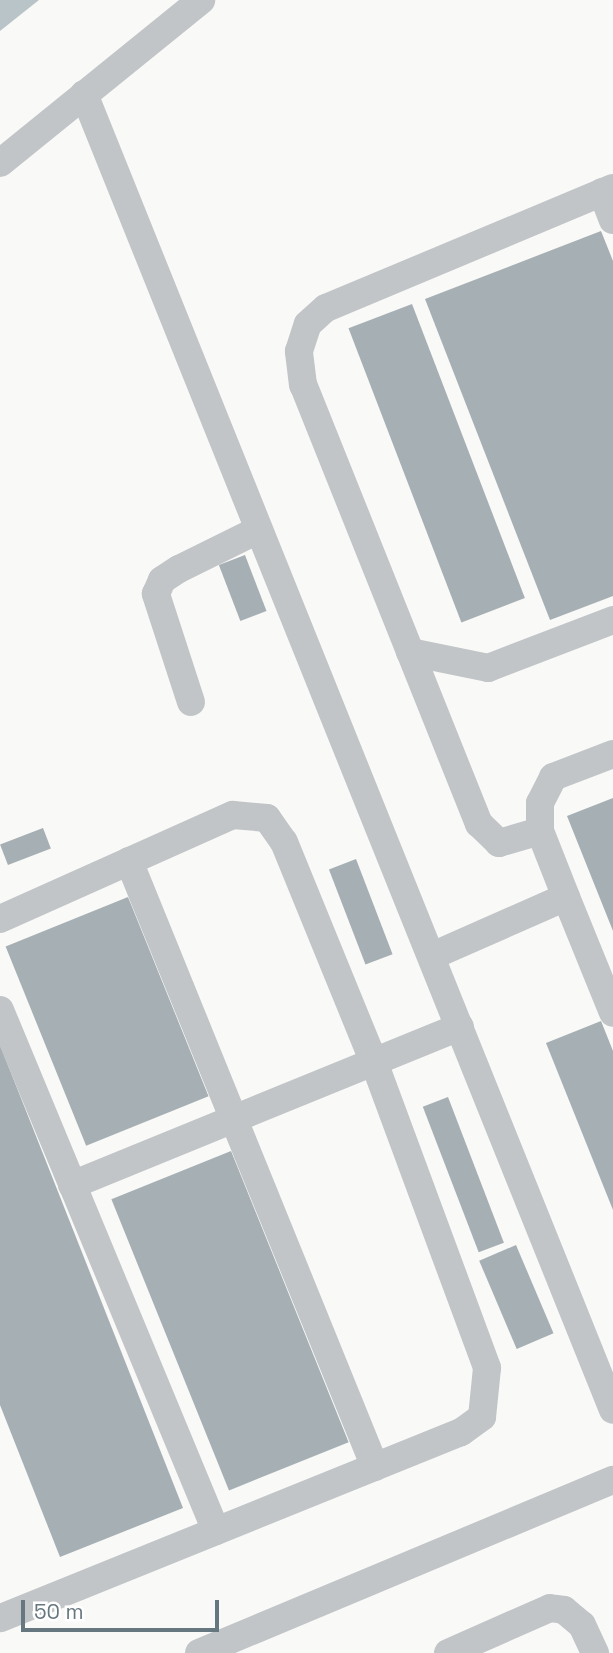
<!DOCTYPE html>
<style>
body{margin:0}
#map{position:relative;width:613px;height:1653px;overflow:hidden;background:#f9f9f7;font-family:"Space Grotesk",sans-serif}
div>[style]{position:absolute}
.water>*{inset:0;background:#b8c4c7}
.building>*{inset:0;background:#a6afb3;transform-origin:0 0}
.minor>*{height:28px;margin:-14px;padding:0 14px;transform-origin:14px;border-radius:14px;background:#c1c5c8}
span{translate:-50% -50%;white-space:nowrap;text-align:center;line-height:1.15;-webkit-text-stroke:7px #fff;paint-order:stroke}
.scale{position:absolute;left:21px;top:1600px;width:198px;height:32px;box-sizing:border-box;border:4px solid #66777f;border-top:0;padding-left:9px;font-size:21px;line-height:24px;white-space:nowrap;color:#66777f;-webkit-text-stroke:5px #fff;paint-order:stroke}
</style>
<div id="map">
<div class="water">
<div style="clip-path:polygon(0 0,39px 0,0 31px)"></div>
</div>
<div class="building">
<div style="clip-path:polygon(601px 231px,613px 261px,613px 596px,550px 620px,425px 299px)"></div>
<div style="left:412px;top:304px;width:315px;height:68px;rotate:69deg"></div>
<div style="left:245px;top:555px;width:60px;height:28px;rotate:69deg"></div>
<div style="clip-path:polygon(613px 798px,613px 931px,567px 816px)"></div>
<div style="left:43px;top:828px;width:22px;height:46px;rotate:69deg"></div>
<div style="left:356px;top:859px;width:102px;height:29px;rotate:69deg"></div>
<div style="left:128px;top:897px;width:215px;height:132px;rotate:68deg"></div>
<div style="clip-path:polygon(601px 1021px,613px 1051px,613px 1210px,546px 1043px)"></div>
<div style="clip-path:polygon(0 1045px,183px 1508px,60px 1557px,0 1405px)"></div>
<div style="left:448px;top:1097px;width:156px;height:27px;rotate:69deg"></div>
<div style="left:231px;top:1151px;width:314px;height:129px;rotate:68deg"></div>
<div style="left:516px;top:1245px;width:96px;height:40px;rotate:67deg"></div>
</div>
<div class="minor">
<div style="left:84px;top:94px;width:1418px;rotate:68.1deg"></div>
<div style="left:0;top:163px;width:259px;rotate:-39deg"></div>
<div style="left:602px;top:192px;width:30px;rotate:69deg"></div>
<div style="left:410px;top:652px;width:80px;rotate:11.6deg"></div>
<div style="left:488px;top:668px;width:134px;rotate:-21deg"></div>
<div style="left:191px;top:702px;width:114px;rotate:-108deg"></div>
<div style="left:156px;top:594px;width:15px;rotate:-67deg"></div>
<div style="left:162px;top:580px;width:20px;rotate:-33deg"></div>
<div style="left:179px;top:569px;width:88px;rotate:-26.3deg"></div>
<div style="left:540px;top:831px;width:43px;rotate:163.7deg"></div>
<div style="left:499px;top:843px;width:28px;rotate:-136deg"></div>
<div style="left:479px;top:824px;width:473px;rotate:-111.8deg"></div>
<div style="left:303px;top:385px;width:34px;rotate:-97deg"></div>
<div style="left:299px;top:351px;width:28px;rotate:-72deg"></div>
<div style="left:308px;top:324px;width:24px;rotate:-42deg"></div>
<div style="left:326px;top:308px;width:311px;rotate:-22.7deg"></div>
<div style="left:129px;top:861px;width:654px;rotate:67.91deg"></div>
<div style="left:566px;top:897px;width:71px;rotate:-111.5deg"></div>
<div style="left:540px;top:831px;width:28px;rotate:-90deg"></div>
<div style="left:540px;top:803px;width:29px;rotate:-63deg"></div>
<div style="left:553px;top:777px;width:64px;rotate:-21deg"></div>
<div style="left:0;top:919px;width:255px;rotate:-24.1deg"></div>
<div style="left:233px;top:815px;width:34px;rotate:5deg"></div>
<div style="left:267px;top:818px;width:29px;rotate:55deg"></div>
<div style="left:284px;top:842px;width:238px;rotate:67.8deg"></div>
<div style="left:374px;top:1062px;width:326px;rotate:69.7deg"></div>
<div style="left:487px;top:1368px;width:49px;rotate:95.8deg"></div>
<div style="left:482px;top:1417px;width:26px;rotate:144deg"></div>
<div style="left:461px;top:1432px;width:497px;rotate:158deg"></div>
<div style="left:432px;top:956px;width:146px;rotate:-23.8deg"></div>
<div style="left:566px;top:897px;width:125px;rotate:67.9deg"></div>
<div style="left:0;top:1010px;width:564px;rotate:67.48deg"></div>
<div style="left:72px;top:1185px;width:419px;rotate:-22.2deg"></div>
<div style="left:199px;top:1653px;width:449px;rotate:-22.7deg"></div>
<div style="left:448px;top:1653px;width:111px;rotate:-23.8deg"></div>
<div style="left:550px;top:1608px;width:14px;rotate:8deg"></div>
<div style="left:564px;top:1610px;width:23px;rotate:40deg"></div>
<div style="left:582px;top:1625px;width:31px;rotate:65deg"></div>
</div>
<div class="scale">50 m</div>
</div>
